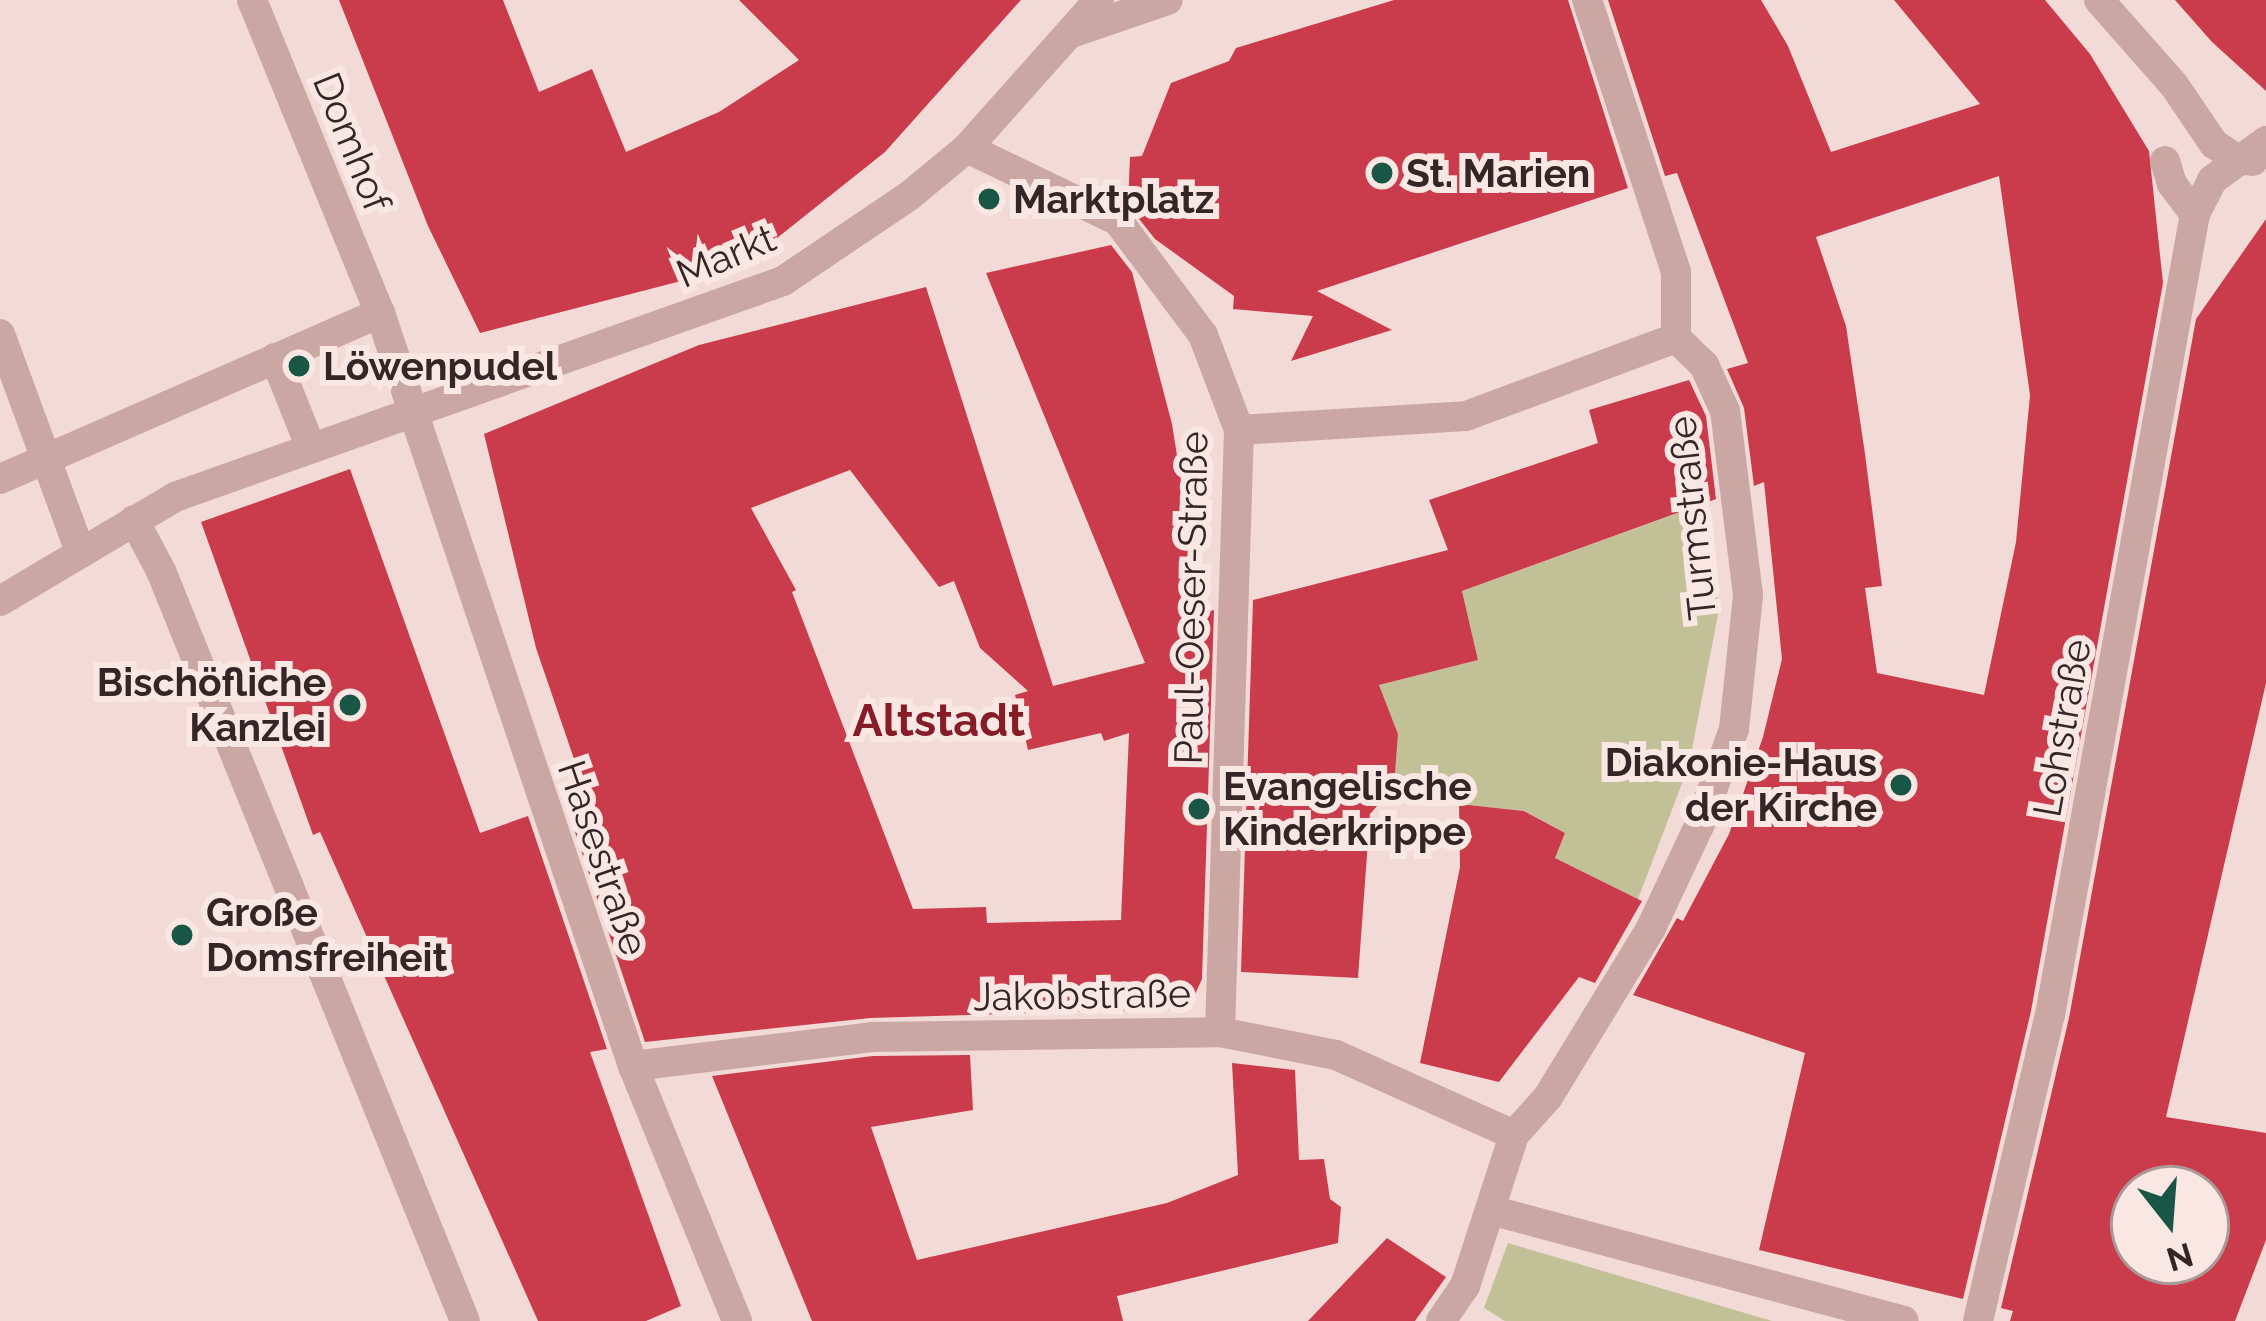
<!DOCTYPE html>
<meta charset="utf-8">
<style>
body{margin:0}
#map{position:relative;width:2266px;height:1321px;overflow:hidden;background:#f2dbd7;font-family:Raleway,sans-serif}
div>[style]{position:absolute}
.green>*{inset:0;background:#c1c097}
.building>*{inset:0;background:#ca3c4b}
.street>*{height:30px;margin:-15px;padding:0 15px;transform-origin:15px;border-radius:15px;background:#caa7a3}
.dots>*{width:33px;height:33px;translate:-50% -50%;box-sizing:border-box;border:6px solid #f9e7e3;border-radius:50%}
span{translate:-50% -50%;white-space:nowrap;text-align:center;line-height:1.15;-webkit-text-stroke:12px #f9e7e3;paint-order:stroke}
.street-label{font-size:39px;color:#342526}
.poi-label{font-size:39px;color:#342526;font-weight:700}
.left{translate:0 -50%;text-align:left}
.right{translate:-100% -50%;text-align:right}
.quarter-label{font-size:45px;color:#851c28;font-weight:700}
.north{position:absolute;left:2110px;top:1165px;width:120px;height:120px;box-sizing:border-box;background:#f9e7e3;border:3px solid #aa9997;border-radius:50%;rotate:163deg;font-size:33px;font-weight:700;line-height:48px;text-align:center;color:#342526}
.north::after{content:'';display:block;margin:auto;width:42px;height:54px;background:#1a5645;clip-path:polygon(50% 0,100% 100%,50% 72%,0 100%)}
</style>
<div id="map">
<div class="green">
<div style="clip-path:polygon(1706px 503px,1719px 609px,1689px 765px,1638px 899px,1555px 858px,1565px 833px,1525px 811px,1459px 804px,1394px 787px,1398px 734px,1379px 685px,1478px 660px,1462px 591px)"></div>
<div style="clip-path:polygon(1508px 1243px,1772px 1321px,1505px 1321px,1484px 1308px)"></div>
</div>
<div class="building">
<div style="clip-path:polygon(339px 0,503px 0,539px 92px,592px 69px,626px 152px,719px 112px,799px 60px,739px 0,1021px 0,885px 152px,743px 265px,480px 333px,428px 226px)"></div>
<div style="clip-path:polygon(1394px 0,1568px 0,1628px 188px,1317px 291px,1392px 330px,1291px 361px,1313px 316px,1233px 309px,1234px 296px,1155px 239px,1128px 205px,1130px 157px,1142px 156px,1171px 83px,1229px 61px,1236px 48px)"></div>
<div style="clip-path:polygon(evenodd,1608px 0,1761px 0,1788px 46px,1831px 152px,1980px 104px,1894px 0,2045px 0,2090px 54px,2149px 151px,2163px 283px,2031px 1011px,1963px 1299px,1759px 1250px,1805px 1053px,1633px 995px,1677px 918px,1683px 921px,1729px 834px,1763px 737px,1782px 659px,1764px 482px,1754px 486px,1744px 408px,1727px 369px,1748px 363px,1677px 173px,1665px 176px,1608px 0,1999px 176px,2030px 395px,2016px 542px,1984px 695px,1877px 673px,1865px 588px,1882px 586px,1865px 454px,1846px 326px,1816px 237px,1999px 176px)"></div>
<div style="clip-path:polygon(2175px 0,2266px 0,2266px 91px,2212px 42px)"></div>
<div style="clip-path:polygon(evenodd,2266px 219px,2266px 683px,2166px 1117px,2266px 1133px,2266px 1240px,2235px 1321px,2010px 1321px,2013px 1311px,2001px 1308px,2069px 1018px,2196px 319px,2266px 219px,2134px 1189px,2206px 1189px,2206px 1261px,2134px 1261px,2134px 1189px)"></div>
<div style="clip-path:polygon(evenodd,1111px 245px,1132px 272px,1172px 424px,1202px 613px,1214px 610px,1202px 979px,1192px 1001px,1174px 1009px,870px 1018px,645px 1042px,565px 802px,586px 794px,536px 648px,484px 434px,699px 345px,926px 287px,1053px 686px,1145px 663px,986px 273px,1111px 245px,850px 470px,939px 587px,954px 581px,980px 648px,1028px 691px,1015px 695px,1028px 750px,1101px 733px,1104px 741px,1129px 733px,1121px 920px,987px 923px,986px 907px,913px 909px,792px 592px,796px 590px,751px 508px,850px 470px)"></div>
<div style="clip-path:polygon(1689px 380px,1706px 416px,1716px 499px,1462px 591px,1478px 660px,1379px 685px,1398px 734px,1394px 787px,1370px 814px,1358px 978px,1241px 972px,1253px 600px,1448px 550px,1429px 500px,1598px 443px,1589px 410px)"></div>
<div style="clip-path:polygon(350px 469px,480px 833px,528px 816px,607px 1049px,590px 1052px,681px 1306px,646px 1321px,538px 1321px,320px 832px,313px 835px,201px 522px)"></div>
<div style="clip-path:polygon(1459px 804px,1524px 811px,1565px 833px,1555px 858px,1642px 901px,1595px 983px,1579px 977px,1499px 1082px,1420px 1063px,1460px 867px)"></div>
<div style="clip-path:polygon(970px 1055px,973px 1110px,871px 1127px,917px 1260px,1167px 1203px,1238px 1175px,1232px 1063px,1295px 1070px,1299px 1160px,1324px 1159px,1330px 1199px,1341px 1207px,1338px 1243px,1117px 1296px,1123px 1321px,812px 1321px,712px 1076px,873px 1056px)"></div>
<div style="clip-path:polygon(1387px 1238px,1446px 1277px,1415px 1321px,1308px 1321px)"></div>
</div>
<div class="street">
<div style="left:252px;top:0;width:338px;rotate:67.8deg"></div>
<div style="left:380px;top:313px;width:794px;rotate:71.43deg"></div>
<div style="left:633px;top:1066px;width:275px;rotate:67.8deg"></div>
<div style="left:2099px;top:0;width:113px;rotate:48.6deg"></div>
<div style="left:2174px;top:85px;width:71px;rotate:55.9deg"></div>
<div style="left:2214px;top:144px;width:27px;rotate:33deg"></div>
<div style="left:2237px;top:159px;width:16px;rotate:7deg"></div>
<div style="left:1071px;top:33px;width:102px;rotate:-18.8deg"></div>
<div style="left:967px;top:148px;width:168px;rotate:25.8deg"></div>
<div style="left:1118px;top:221px;width:142px;rotate:53.3deg"></div>
<div style="left:1203px;top:335px;width:102px;rotate:69.2deg"></div>
<div style="left:1239px;top:430px;width:602px;rotate:91.81deg"></div>
<div style="left:2165px;top:161px;width:24px;rotate:73deg"></div>
<div style="left:2172px;top:184px;width:38px;rotate:53deg"></div>
<div style="left:0;top:334px;width:231px;rotate:69.8deg"></div>
<div style="left:275px;top:358px;width:97px;rotate:68.2deg"></div>
<div style="left:1239px;top:430px;width:227px;rotate:-3.5deg"></div>
<div style="left:1466px;top:416px;width:224px;rotate:-20.4deg"></div>
<div style="left:0;top:479px;width:415px;rotate:-23.6deg"></div>
<div style="left:134px;top:520px;width:58px;rotate:62.1deg"></div>
<div style="left:161px;top:571px;width:809px;rotate:67.94deg"></div>
<div style="left:0;top:601px;width:204px;rotate:-30.7deg"></div>
<div style="left:175px;top:497px;width:645px;rotate:-19.56deg"></div>
<div style="left:783px;top:281px;width:152px;rotate:-34deg"></div>
<div style="left:909px;top:196px;width:75px;rotate:-39.6deg"></div>
<div style="left:967px;top:148px;width:198px;rotate:-48.3deg"></div>
<div style="left:633px;top:1066px;width:241px;rotate:-6.9deg"></div>
<div style="left:872px;top:1037px;width:348px;rotate:-0.8deg"></div>
<div style="left:1220px;top:1032px;width:118px;rotate:11.2deg"></div>
<div style="left:1336px;top:1055px;width:195px;rotate:24.2deg"></div>
<div style="left:1494px;top:1211px;width:424px;rotate:15deg"></div>
<div style="left:1441px;top:1321px;width:42px;rotate:-55.6deg"></div>
<div style="left:1465px;top:1286px;width:159px;rotate:-72deg"></div>
<div style="left:1514px;top:1135px;width:51px;rotate:-48.2deg"></div>
<div style="left:1548px;top:1097px;width:198px;rotate:-58.6deg"></div>
<div style="left:1651px;top:928px;width:115px;rotate:-64.8deg"></div>
<div style="left:1700px;top:824px;width:101px;rotate:-70.3deg"></div>
<div style="left:1734px;top:729px;width:135px;rotate:-84deg"></div>
<div style="left:1748px;top:595px;width:185px;rotate:-97.1deg"></div>
<div style="left:1725px;top:411px;width:51px;rotate:-114.5deg"></div>
<div style="left:1704px;top:365px;width:39px;rotate:-136deg"></div>
<div style="left:1676px;top:338px;width:66px;rotate:-90deg"></div>
<div style="left:1676px;top:272px;width:286px;rotate:-108.1deg"></div>
<div style="left:1978px;top:1321px;width:314px;rotate:-76.8deg"></div>
<div style="left:2050px;top:1015px;width:814px;rotate:-79.74deg"></div>
<div style="left:2195px;top:214px;width:38px;rotate:-63deg"></div>
<div style="left:2212px;top:180px;width:67px;rotate:-35.8deg"></div>
</div>
<div class="dots">
<div style="left:1382px;top:173px;background:#1a5645"></div>
<div style="left:989px;top:199px;background:#1a5645"></div>
<div style="left:299px;top:366px;background:#1a5645"></div>
<div style="left:350px;top:705px;background:#1a5645"></div>
<div style="left:1901px;top:785px;background:#1a5645"></div>
<div style="left:1199px;top:809px;background:#1a5645"></div>
<div style="left:182px;top:935px;background:#1a5645"></div>
</div>
<div class="street-label">
<span style="left:352px;top:142px;rotate:68deg">Domhof</span>
<span style="left:726px;top:256px;rotate:-23deg">Markt</span>
<span style="left:1692px;top:518px;rotate:-96deg">Turmstraße</span>
<span style="left:1191px;top:598px;rotate:-89deg">Paul-Oeser-Straße</span>
<span style="left:2062px;top:728px;rotate:-80deg">Lohstraße</span>
<span style="left:603px;top:858px;rotate:71deg">Hasestraße</span>
<span style="left:1082px;top:995px;rotate:-1deg">Jakobstraße</span>
</div>
<div class="poi-label">
<span class="left" style="left:1406px;top:173px">St. Marien</span>
<span class="left" style="left:1013px;top:199px">Marktplatz</span>
<span class="left" style="left:323px;top:366px">Löwenpudel</span>
<span class="right" style="left:326px;top:705px">Bischöfliche<br>Kanzlei</span>
<span class="right" style="left:1877px;top:785px">Diakonie-Haus<br>der Kirche</span>
<span class="left" style="left:1223px;top:809px">Evangelische<br>Kinderkrippe</span>
<span class="left" style="left:206px;top:935px">Große<br>Domsfreiheit</span>
</div>
<div class="quarter-label">
<span style="left:939px;top:721px">Altstadt</span>
</div>
<div class="north">N</div>
</div>
